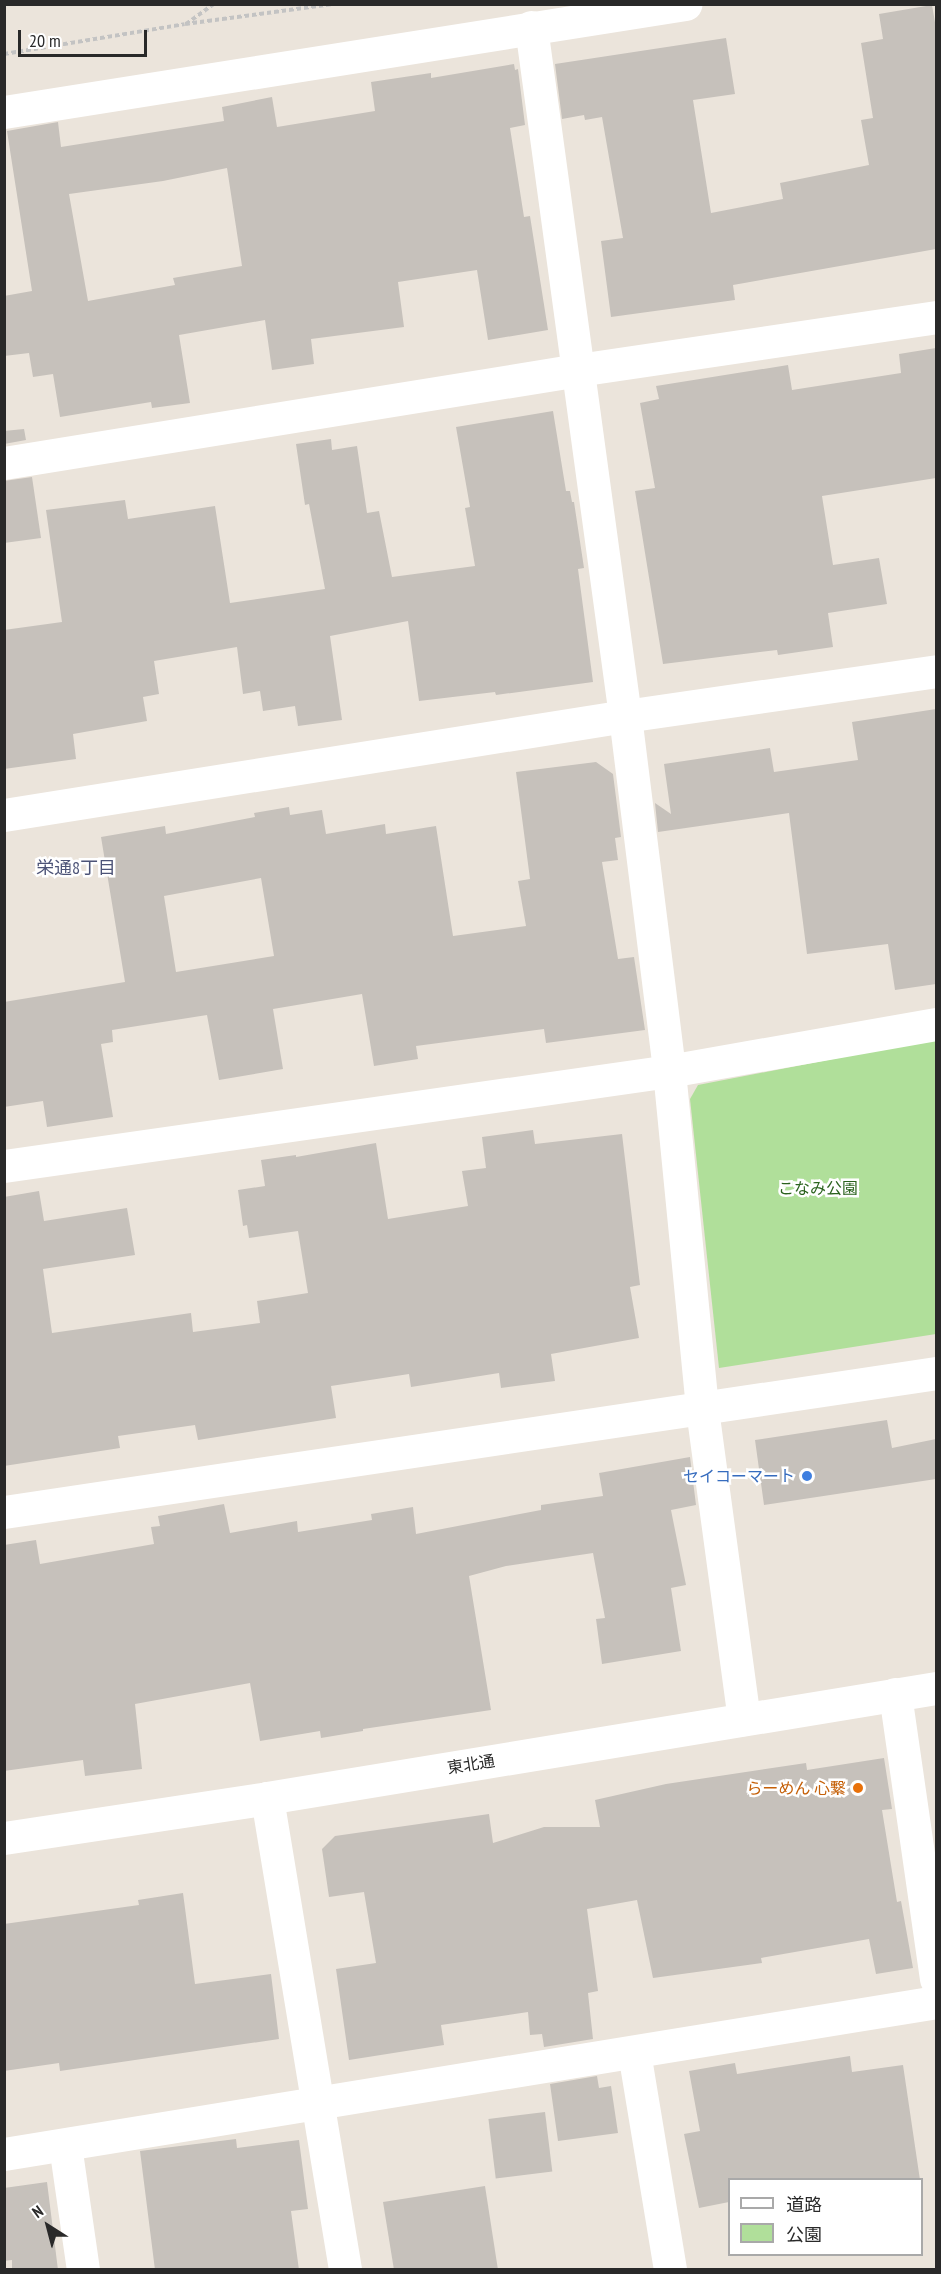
<!DOCTYPE html>
<meta charset="utf-8">
<style>
body{margin:0}
#map{position:relative;width:941px;height:2274px;overflow:hidden;background:#ebe4db;font-family:"PT Sans Narrow","Noto Sans JP",sans-serif}
div>[style]{position:absolute}
.green>*{inset:0;background:#b0df9a}
.building>*{inset:0;background:#c6c1bb;transform-origin:0 0}
.path>*{height:4px;margin-top:-2px;transform-origin:0;background:repeating-linear-gradient(90deg,#c3c3c3 0 4.5px,transparent 0 7.5px)}
.minor>*{height:33px;margin:-16.5px;padding:0 16.5px;transform-origin:16.5px;border-radius:16.5px;background:#fff}
.tertiary>*{height:33px;margin:-16.5px;padding:0 16.5px;transform-origin:16.5px;border-radius:16.5px;background:#fff}
.dots>*{width:16px;height:16px;translate:-50% -50%;box-sizing:border-box;border:3px solid #fff;border-radius:50%}
span{translate:-50% -50%;white-space:nowrap;text-align:center;line-height:1.15;-webkit-text-stroke:5px #fff;paint-order:stroke}
.park-label{font-size:16px;color:#2a621d}
.shop-label{font-size:16px;color:#366cbe}
.right{translate:-100% -50%;text-align:right}
.street-label{font-size:16px;color:#292929}
.food-label{font-size:16px;color:#c56008}
.neighbourhood-label{font-size:18px;color:#4c5377}
.frame{position:absolute;inset:0;border:6px solid #292929;pointer-events:none}
.legend{position:absolute;left:728px;top:2178px;width:195px;height:78px;box-sizing:border-box;background:#fff;border:2px solid #a9a9a9;margin:0;padding:8px 10px;list-style:none;font-size:18px;color:#292929}
.legend li{display:flex;align-items:center;gap:12px;height:30px}
.legend b{width:30px;border:2px solid #a9a9a9}
.north{position:absolute;left:18px;top:2196px;width:60px;height:60px;-webkit-text-stroke:4px #fff;paint-order:stroke;rotate:324deg;font-size:16px;font-weight:700;line-height:24px;text-align:center;color:#292929}
.north::after{content:'';display:block;margin:auto;width:21px;height:27px;background:#292929;clip-path:polygon(50% 0,100% 100%,50% 72%,0 100%)}
.scale{position:absolute;left:18px;top:30px;width:129px;height:27px;box-sizing:border-box;border:3px solid #292929;border-top:0;padding-left:8px;font-size:18px;line-height:21px;white-space:nowrap;color:#292929;-webkit-text-stroke:4px #fff;paint-order:stroke}
</style>
<div id="map">
<div class="green">
<div style="clip-path:polygon(936px 1039px,936px 1334px,719px 1368px,690px 1099px,698px 1085px)"></div>
</div>
<div class="building">
<div style="clip-path:polygon(932px 5px,936px 28px,936px 249px,733px 285px,735px 300px,611px 317px,601px 241px,623px 238px,602px 117px,585px 120px,584px 115px,562px 119px,555px 64px,726px 38px,735px 94px,693px 100px,711px 213px,783px 199px,780px 183px,869px 165px,861px 120px,873px 118px,861px 43px,883px 39px,879px 14px)"></div>
<div style="clip-path:polygon(evenodd,514px 64px,515px 70px,518px 69px,525px 125px,510px 128px,524px 217px,530px 216px,548px 330px,488px 340px,477px 270px,398px 282px,404px 327px,311px 339px,314px 364px,272px 370px,265px 320px,179px 335px,190px 403px,152px 408px,151px 402px,60px 417px,53px 374px,33px 377px,29px 353px,4px 356px,4px 296px,32px 291px,7px 131px,58px 122px,61px 147px,224px 121px,222px 107px,272px 97px,277px 127px,375px 111px,371px 82px,431px 73px,431px 78px,514px 64px,227px 168px,242px 266px,173px 278px,175px 285px,88px 301px,69px 194px,163px 181px,227px 168px)"></div>
<div style="clip-path:polygon(936px 348px,936px 478px,822px 496px,833px 565px,879px 558px,887px 604px,828px 613px,833px 647px,778px 655px,777px 650px,663px 664px,635px 491px,655px 488px,640px 403px,659px 399px,656px 386px,788px 365px,792px 390px,901px 373px,899px 354px)"></div>
<div style="clip-path:polygon(553px 411px,566px 491px,570px 491px,572px 502px,574px 502px,584px 568px,578px 569px,593px 682px,496px 695px,495px 692px,419px 701px,408px 621px,330px 636px,342px 720px,298px 726px,295px 706px,263px 711px,260px 691px,243px 694px,237px 647px,154px 661px,159px 694px,143px 697px,147px 721px,73px 734px,76px 759px,4px 769px,4px 630px,62px 622px,46px 510px,125px 500px,128px 519px,215px 506px,230px 603px,325px 589px,309px 504px,305px 505px,296px 444px,331px 439px,332px 450px,357px 446px,367px 513px,379px 511px,392px 577px,475px 566px,465px 508px,470px 507px,456px 427px)"></div>
<div style="clip-path:polygon(24px 429px,26px 440px,4px 444px,4px 431px)"></div>
<div style="clip-path:polygon(32px 477px,41px 538px,4px 543px,4px 481px)"></div>
<div style="clip-path:polygon(936px 709px,936px 984px,895px 990px,888px 944px,807px 954px,789px 813px,658px 832px,655px 803px,671px 814px,664px 764px,770px 748px,774px 772px,858px 760px,852px 722px)"></div>
<div style="clip-path:polygon(evenodd,596px 762px,613px 774px,621px 837px,615px 838px,618px 860px,602px 862px,618px 959px,634px 957px,645px 1030px,546px 1043px,544px 1029px,416px 1046px,418px 1059px,374px 1066px,362px 994px,273px 1009px,283px 1069px,219px 1080px,207px 1015px,112px 1030px,113px 1042px,101px 1044px,113px 1117px,47px 1127px,43px 1101px,4px 1107px,4px 1002px,125px 982px,101px 837px,165px 826px,166px 834px,255px 817px,254px 813px,289px 807px,290px 815px,322px 810px,326px 834px,385px 824px,386px 834px,436px 826px,453px 936px,526px 926px,518px 881px,530px 879px,516px 772px,596px 762px,261px 878px,274px 956px,176px 972px,164px 896px,261px 878px)"></div>
<div style="clip-path:polygon(533px 1130px,535px 1144px,622px 1134px,640px 1285px,630px 1287px,639px 1338px,551px 1354px,555px 1381px,501px 1388px,499px 1373px,411px 1387px,409px 1374px,331px 1386px,336px 1418px,198px 1440px,195px 1425px,118px 1436px,120px 1448px,4px 1466px,4px 1197px,39px 1191px,44px 1221px,127px 1208px,135px 1255px,43px 1269px,52px 1333px,191px 1313px,193px 1332px,260px 1323px,257px 1301px,308px 1293px,298px 1231px,249px 1238px,247px 1225px,243px 1226px,238px 1190px,265px 1186px,261px 1160px,296px 1155px,296px 1157px,376px 1143px,388px 1219px,468px 1206px,462px 1171px,486px 1168px,482px 1137px)"></div>
<div style="clip-path:polygon(887px 1420px,892px 1448px,936px 1439px,936px 1479px,764px 1505px,755px 1440px)"></div>
<div style="clip-path:polygon(690px 1457px,696px 1505px,671px 1510px,686px 1585px,671px 1588px,681px 1651px,602px 1664px,596px 1619px,605px 1618px,593px 1553px,506px 1566px,469px 1576px,491px 1710px,363px 1729px,363px 1731px,321px 1738px,320px 1731px,260px 1741px,250px 1683px,135px 1704px,142px 1769px,85px 1776px,83px 1760px,4px 1771px,4px 1545px,36px 1540px,40px 1564px,154px 1544px,151px 1527px,160px 1526px,158px 1516px,224px 1504px,230px 1533px,297px 1521px,298px 1532px,372px 1520px,371px 1514px,413px 1507px,416px 1534px,541px 1510px,541px 1505px,603px 1496px,599px 1473px)"></div>
<div style="clip-path:polygon(884px 1758px,892px 1809px,882px 1810px,897px 1902px,901px 1901px,913px 1968px,876px 1974px,869px 1939px,761px 1958px,762px 1963px,653px 1978px,637px 1900px,587px 1909px,598px 1991px,588px 1993px,593px 2039px,544px 2047px,542px 2034px,530px 2035px,528px 2012px,441px 2025px,444px 2045px,349px 2060px,336px 1969px,376px 1963px,364px 1892px,329px 1897px,322px 1849px,335px 1836px,489px 1814px,493px 1843px,544px 1827px,600px 1827px,595px 1800px,666px 1784px,806px 1763px,807px 1770px)"></div>
<div style="clip-path:polygon(183px 1893px,195px 1984px,271px 1974px,279px 2039px,60px 2071px,59px 2063px,4px 2071px,4px 1924px,139px 1905px,138px 1900px)"></div>
<div style="clip-path:polygon(850px 2056px,852px 2072px,903px 2065px,920px 2180px,729px 2180px,729px 2202px,699px 2208px,684px 2134px,700px 2131px,689px 2071px,735px 2063px,737px 2074px)"></div>
<div style="clip-path:polygon(597px 2076px,599px 2088px,611px 2086px,618px 2133px,558px 2141px,550px 2084px)"></div>
<div style="left:545px;top:2112px;width:60px;height:57px;rotate:83deg"></div>
<div style="clip-path:polygon(236px 2139px,237px 2148px,299px 2140px,308px 2209px,291px 2211px,299px 2270px,155px 2270px,140px 2151px)"></div>
<div style="clip-path:polygon(47px 2182px,58px 2270px,12px 2270px,12px 2260px,4px 2261px,4px 2188px)"></div>
<div style="clip-path:polygon(485px 2186px,498px 2270px,394px 2270px,383px 2202px)"></div>
</div>
<div class="path">
<div style="left:186px;top:24px;width:34px;rotate:-36deg"></div>
<div style="left:4px;top:54px;width:183px;rotate:-9.4deg"></div>
<div style="left:185px;top:24px;width:149px;rotate:-7.7deg"></div>
</div>
<div class="minor">
<div style="left:531px;top:27px;width:695px;rotate:82.23deg"></div>
<div style="left:625px;top:716px;width:358px;rotate:82.9deg"></div>
<div style="left:669px;top:1071px;width:340px;rotate:84.4deg"></div>
<div style="left:702px;top:1409px;width:313px;rotate:82.3deg"></div>
<div style="left:4px;top:112px;width:690px;rotate:-9.01deg"></div>
<div style="left:4px;top:463px;width:581px;rotate:-9.2deg"></div>
<div style="left:578px;top:370px;width:362px;rotate:-8.4deg"></div>
<div style="left:4px;top:815px;width:629px;rotate:-9.06deg"></div>
<div style="left:625px;top:716px;width:314px;rotate:-8.2deg"></div>
<div style="left:4px;top:1166px;width:672px;rotate:-8.13deg"></div>
<div style="left:669px;top:1071px;width:271px;rotate:-10deg"></div>
<div style="left:4px;top:1512px;width:942px;rotate:-8.48deg"></div>
<div style="left:895px;top:1694px;width:288px;rotate:81.8deg"></div>
<div style="left:267px;top:1798px;width:478px;rotate:80.6deg"></div>
<div style="left:634px;top:2052px;width:221px;rotate:80.6deg"></div>
<div style="left:65px;top:2145px;width:126px;rotate:81.8deg"></div>
<div style="left:4px;top:2154px;width:944px;rotate:-9.26deg"></div>
</div>
<div class="tertiary">
<div style="left:4px;top:1838px;width:266px;rotate:-8.6deg"></div>
<div style="left:267px;top:1798px;width:678px;rotate:-9.34deg"></div>
</div>
<div class="dots">
<div style="left:807px;top:1476px;background:#3f7fe0"></div>
<div style="left:858px;top:1788px;background:#e8710a"></div>
</div>
<div class="park-label">
<span style="left:818px;top:1188px">こなみ公園</span>
</div>
<div class="shop-label">
<span class="right" style="left:795px;top:1476px">セイコーマート</span>
</div>
<div class="street-label">
<span style="left:471px;top:1764px;rotate:-9deg">東北通</span>
</div>
<div class="food-label">
<span class="right" style="left:846px;top:1788px">らーめん 心繋</span>
</div>
<div class="neighbourhood-label">
<span style="left:76px;top:868px">栄通8丁目</span>
</div>
<div class="frame"></div>
<ul class="legend">
<li><b style="height:8px;background:#fff"></b>道路</li>
<li><b style="height:16px;background:#b0df9a"></b>公園</li>
</ul>
<div class="north">N</div>
<div class="scale">20 m</div>
</div>
